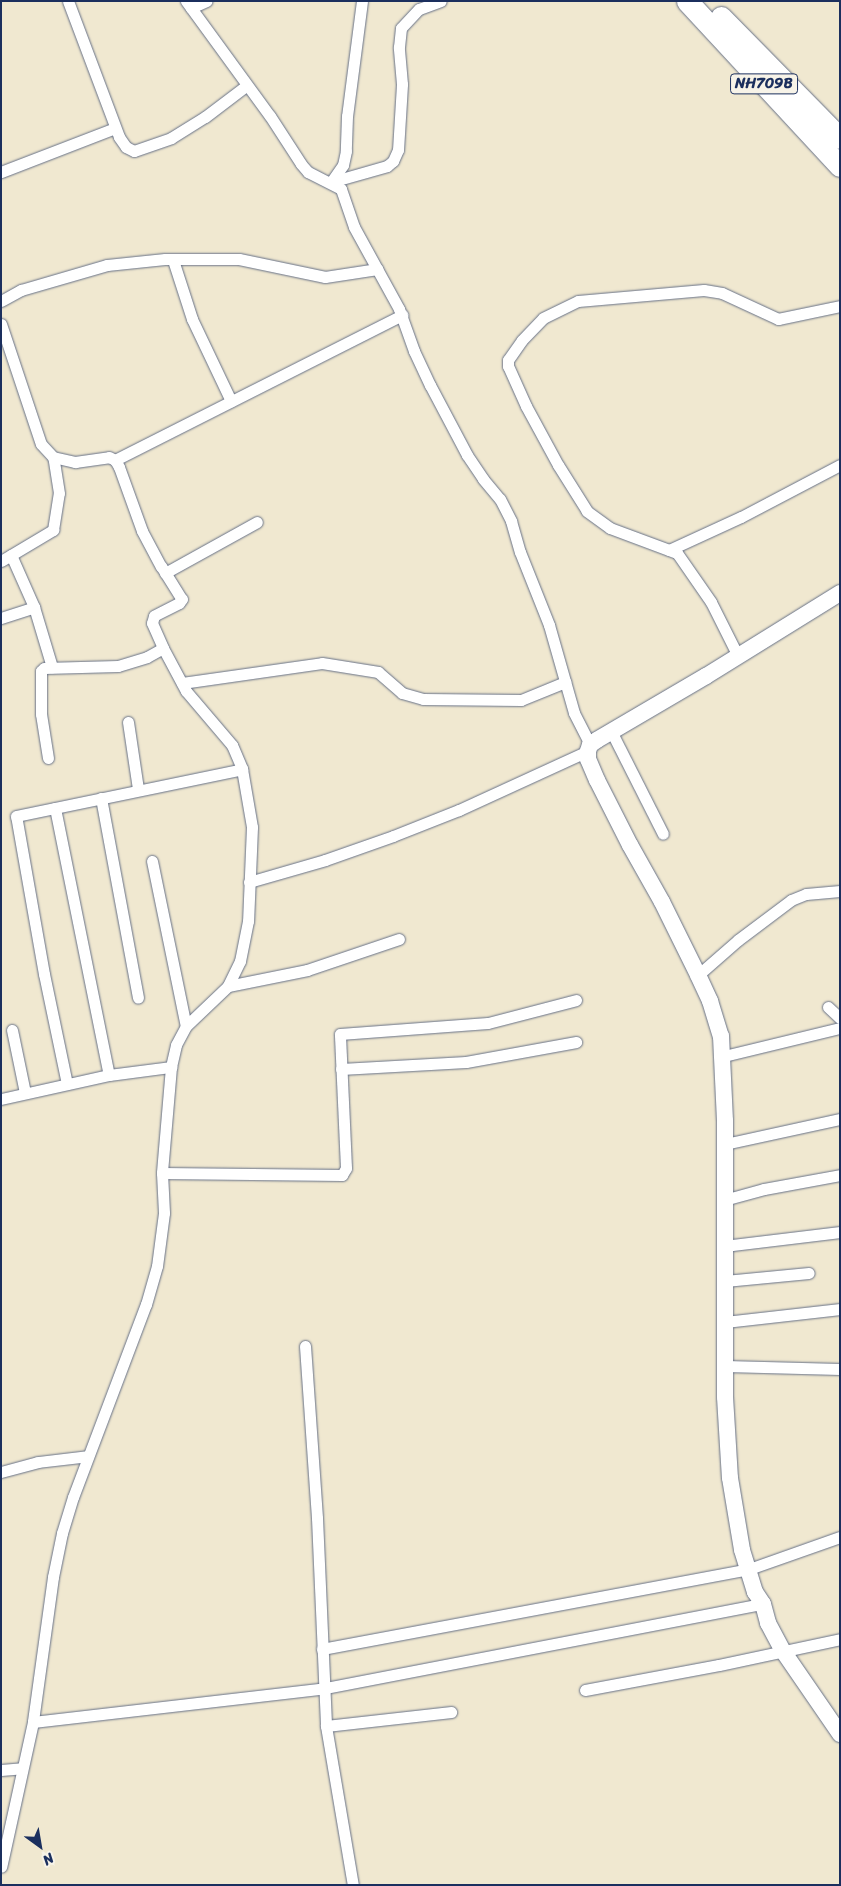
<!DOCTYPE html>
<style>
body{margin:0}
#map{position:relative;width:841px;height:1886px;overflow:hidden;background:#f0e8d0;font-family:Sriracha,sans-serif}
div>[style]{position:absolute}
.roads{filter:drop-shadow(0 0 1px #667086) drop-shadow(0 0 1px #667086)}
.street>*{height:11px;margin:-5.5px;padding:0 5.5px;transform-origin:5.5px;border-radius:5.5px;background:#fff}
.secondary>*{height:16px;margin:-8px;padding:0 8px;transform-origin:8px;border-radius:8px;background:#fff}
.highway>*{height:21px;margin:-10.5px;padding:0 10.5px;transform-origin:10.5px;border-radius:10.5px;background:#fff}
span{translate:-50% -50%;white-space:nowrap;text-align:center;line-height:1.15;-webkit-text-stroke:4px #f7f3e8;paint-order:stroke}
.shield-label span{padding:1px 4px;background:#f7f3e8;border:1px solid;border-radius:4px;-webkit-text-stroke-width:0}
.shield-label{font-size:15px;color:#1b2f5e;font-weight:700}
.frame{position:absolute;inset:0;border:2px solid #1b2f5e;pointer-events:none}
.north{position:absolute;left:15px;top:1821px;width:50px;height:50px;-webkit-text-stroke:4px #f7f3e8;paint-order:stroke;rotate:148deg;font-size:14px;font-weight:700;line-height:20px;text-align:center;color:#1b2f5e}
.north::after{content:'';display:block;margin:auto;width:18px;height:22px;background:#1b2f5e;clip-path:polygon(50% 0,100% 100%,50% 72%,0 100%)}
</style>
<div id="map">
<div class="roads">
<div class="street">
<div style="left:68px;top:1px;width:145px;rotate:69.4deg"></div>
<div style="left:119px;top:137px;width:12px;rotate:55deg"></div>
<div style="left:126px;top:147px;width:9px;rotate:27deg"></div>
<div style="left:134px;top:151px;width:39px;rotate:-19deg"></div>
<div style="left:171px;top:138px;width:40px;rotate:-32deg"></div>
<div style="left:205px;top:117px;width:51px;rotate:-37.1deg"></div>
<div style="left:186px;top:1px;width:142px;rotate:53.9deg"></div>
<div style="left:270px;top:116px;width:57px;rotate:57.1deg"></div>
<div style="left:301px;top:164px;width:11px;rotate:49deg"></div>
<div style="left:308px;top:172px;width:37px;rotate:27deg"></div>
<div style="left:341px;top:189px;width:40px;rotate:71.1deg"></div>
<div style="left:354px;top:227px;width:94px;rotate:61.2deg"></div>
<div style="left:399px;top:309px;width:45px;rotate:70.3deg"></div>
<div style="left:414px;top:351px;width:38px;rotate:65deg"></div>
<div style="left:430px;top:385px;width:79px;rotate:62.1deg"></div>
<div style="left:467px;top:455px;width:29px;rotate:56deg"></div>
<div style="left:483px;top:479px;width:26px;rotate:50deg"></div>
<div style="left:500px;top:499px;width:25px;rotate:63deg"></div>
<div style="left:511px;top:521px;width:32px;rotate:74deg"></div>
<div style="left:520px;top:552px;width:79px;rotate:68.3deg"></div>
<div style="left:549px;top:625px;width:91px;rotate:74.1deg"></div>
<div style="left:574px;top:713px;width:36px;rotate:63deg"></div>
<div style="left:362px;top:1px;width:116px;rotate:97.4deg"></div>
<div style="left:347px;top:116px;width:35px;rotate:92deg"></div>
<div style="left:346px;top:151px;width:14px;rotate:102deg"></div>
<div style="left:343px;top:165px;width:21px;rotate:125deg"></div>
<div style="left:331px;top:182px;width:58px;rotate:-15.9deg"></div>
<div style="left:387px;top:166px;width:8px;rotate:-40deg"></div>
<div style="left:393px;top:161px;width:12px;rotate:-66deg"></div>
<div style="left:398px;top:150px;width:66px;rotate:-86.5deg"></div>
<div style="left:402px;top:84px;width:37px;rotate:-95deg"></div>
<div style="left:399px;top:47px;width:19px;rotate:-84deg"></div>
<div style="left:401px;top:28px;width:26px;rotate:-47deg"></div>
<div style="left:419px;top:9px;width:23px;rotate:-20deg"></div>
<div style="left:191px;top:8px;width:17px;rotate:-24deg"></div>
<div style="left:1px;top:172px;width:122px;rotate:-21.1deg"></div>
<div style="left:173px;top:260px;width:62px;rotate:72.1deg"></div>
<div style="left:192px;top:319px;width:91px;rotate:64.6deg"></div>
<div style="left:1px;top:301px;width:23px;rotate:-29deg"></div>
<div style="left:21px;top:290px;width:90px;rotate:-16.2deg"></div>
<div style="left:107px;top:265px;width:58px;rotate:-5.9deg"></div>
<div style="left:165px;top:259px;width:74px"></div>
<div style="left:239px;top:259px;width:88px;rotate:11.8deg"></div>
<div style="left:325px;top:277px;width:53px;rotate:-8.7deg"></div>
<div style="left:1px;top:324px;width:126px;rotate:71.6deg"></div>
<div style="left:41px;top:444px;width:18px;rotate:47deg"></div>
<div style="left:53px;top:457px;width:23px;rotate:13deg"></div>
<div style="left:75px;top:462px;width:34px;rotate:-8deg"></div>
<div style="left:109px;top:457px;width:7px;rotate:27deg"></div>
<div style="left:115px;top:460px;width:8px;rotate:60deg"></div>
<div style="left:119px;top:467px;width:68px;rotate:70.2deg"></div>
<div style="left:142px;top:531px;width:40px;rotate:62deg"></div>
<div style="left:161px;top:566px;width:39px;rotate:58deg"></div>
<div style="left:182px;top:599px;width:5px;rotate:127deg"></div>
<div style="left:179px;top:603px;width:28px;rotate:153deg"></div>
<div style="left:154px;top:616px;width:7px;rotate:106deg"></div>
<div style="left:152px;top:623px;width:27px;rotate:66deg"></div>
<div style="left:163px;top:648px;width:49px;rotate:61.9deg"></div>
<div style="left:186px;top:691px;width:71px;rotate:49.6deg"></div>
<div style="left:232px;top:745px;width:26px;rotate:67deg"></div>
<div style="left:242px;top:769px;width:59px;rotate:80.2deg"></div>
<div style="left:252px;top:827px;width:94px;rotate:92.4deg"></div>
<div style="left:248px;top:921px;width:41px;rotate:101.3deg"></div>
<div style="left:240px;top:961px;width:28px;rotate:116deg"></div>
<div style="left:228px;top:986px;width:58px;rotate:136.4deg"></div>
<div style="left:186px;top:1026px;width:21px;rotate:118deg"></div>
<div style="left:176px;top:1045px;width:23px;rotate:103deg"></div>
<div style="left:171px;top:1067px;width:106px;rotate:94.9deg"></div>
<div style="left:162px;top:1173px;width:40px;rotate:87.1deg"></div>
<div style="left:164px;top:1213px;width:53px;rotate:97.5deg"></div>
<div style="left:157px;top:1266px;width:40px;rotate:106deg"></div>
<div style="left:146px;top:1304px;width:206px;rotate:110.7deg"></div>
<div style="left:73px;top:1497px;width:38px;rotate:107deg"></div>
<div style="left:62px;top:1533px;width:45px;rotate:101.6deg"></div>
<div style="left:53px;top:1577px;width:146px;rotate:97.9deg"></div>
<div style="left:33px;top:1722px;width:148px;rotate:102.4deg"></div>
<div style="left:115px;top:460px;width:322px;rotate:-26.8deg"></div>
<div style="left:669px;top:550px;width:79px;rotate:-24.6deg"></div>
<div style="left:741px;top:517px;width:112px;rotate:-27.7deg"></div>
<div style="left:11px;top:555px;width:57px;rotate:66.1deg"></div>
<div style="left:34px;top:607px;width:63px;rotate:73.3deg"></div>
<div style="left:1px;top:561px;width:61px;rotate:-30.8deg"></div>
<div style="left:53px;top:530px;width:37px;rotate:-81deg"></div>
<div style="left:59px;top:493px;width:36px;rotate:-99deg"></div>
<div style="left:165px;top:573px;width:105px;rotate:-29deg"></div>
<div style="left:1px;top:618px;width:35px;rotate:-18deg"></div>
<div style="left:738px;top:656px;width:60px;rotate:-116.6deg"></div>
<div style="left:711px;top:602px;width:60px;rotate:-124.8deg"></div>
<div style="left:677px;top:553px;width:72px;rotate:-159.5deg"></div>
<div style="left:610px;top:528px;width:29px;rotate:-144deg"></div>
<div style="left:587px;top:511px;width:54px;rotate:-122.2deg"></div>
<div style="left:558px;top:465px;width:67px;rotate:-118.5deg"></div>
<div style="left:526px;top:406px;width:44px;rotate:-114.2deg"></div>
<div style="left:508px;top:366px;width:6px;rotate:-90deg"></div>
<div style="left:508px;top:360px;width:24px;rotate:-55deg"></div>
<div style="left:522px;top:340px;width:30px;rotate:-46deg"></div>
<div style="left:543px;top:318px;width:39px;rotate:-26deg"></div>
<div style="left:578px;top:301px;width:126px;rotate:-5deg"></div>
<div style="left:704px;top:290px;width:18px;rotate:9deg"></div>
<div style="left:722px;top:293px;width:62px;rotate:24.9deg"></div>
<div style="left:778px;top:319px;width:63px;rotate:-11.8deg"></div>
<div style="left:182px;top:683px;width:141px;rotate:-8.1deg"></div>
<div style="left:322px;top:663px;width:57px;rotate:9.1deg"></div>
<div style="left:378px;top:672px;width:32px;rotate:41deg"></div>
<div style="left:402px;top:693px;width:22px;rotate:16deg"></div>
<div style="left:423px;top:699px;width:98px;rotate:0.6deg"></div>
<div style="left:521px;top:700px;width:48px;rotate:-22.2deg"></div>
<div style="left:128px;top:722px;width:68px;rotate:81.5deg"></div>
<div style="left:611px;top:731px;width:115px;rotate:63.2deg"></div>
<div style="left:48px;top:758px;width:45px;rotate:-99deg"></div>
<div style="left:41px;top:714px;width:43px;rotate:-90deg"></div>
<div style="left:41px;top:671px;width:4px;rotate:-45deg"></div>
<div style="left:44px;top:668px;width:74px;rotate:-1.5deg"></div>
<div style="left:118px;top:666px;width:30px;rotate:-17deg"></div>
<div style="left:147px;top:657px;width:18px;rotate:-29deg"></div>
<div style="left:101px;top:798px;width:203px;rotate:79.5deg"></div>
<div style="left:55px;top:808px;width:272px;rotate:78.6deg"></div>
<div style="left:152px;top:861px;width:168px;rotate:78.4deg"></div>
<div style="left:249px;top:882px;width:79px;rotate:-16.1deg"></div>
<div style="left:325px;top:860px;width:72px;rotate:-19.4deg"></div>
<div style="left:393px;top:836px;width:71px;rotate:-21.5deg"></div>
<div style="left:459px;top:810px;width:142px;rotate:-24.6deg"></div>
<div style="left:698px;top:975px;width:53px;rotate:-41.2deg"></div>
<div style="left:738px;top:940px;width:66px;rotate:-37deg"></div>
<div style="left:791px;top:900px;width:16px;rotate:-22deg"></div>
<div style="left:806px;top:894px;width:34px;rotate:-5deg"></div>
<div style="left:228px;top:986px;width:81px;rotate:-11.4deg"></div>
<div style="left:307px;top:970px;width:97px;rotate:-18.6deg"></div>
<div style="left:828px;top:1007px;width:16px;rotate:43deg"></div>
<div style="left:12px;top:1030px;width:64px;rotate:78.3deg"></div>
<div style="left:724px;top:1056px;width:119px;rotate:-13.6deg"></div>
<div style="left:341px;top:1069px;width:125px;rotate:-3.2deg"></div>
<div style="left:466px;top:1062px;width:112px;rotate:-10.3deg"></div>
<div style="left:67px;top:1084px;width:112px;rotate:-101.8deg"></div>
<div style="left:44px;top:974px;width:160px;rotate:-100deg"></div>
<div style="left:16px;top:816px;width:231px;rotate:-11.7deg"></div>
<div style="left:1px;top:1099px;width:111px;rotate:-12.5deg"></div>
<div style="left:109px;top:1075px;width:63px;rotate:-7.4deg"></div>
<div style="left:725px;top:1144px;width:118px;rotate:-12.3deg"></div>
<div style="left:162px;top:1173px;width:180px;rotate:0.6deg"></div>
<div style="left:342px;top:1175px;width:8px;rotate:-60deg"></div>
<div style="left:346px;top:1168px;width:134px;rotate:-92.6deg"></div>
<div style="left:340px;top:1034px;width:148px;rotate:-4.3deg"></div>
<div style="left:488px;top:1023px;width:91px;rotate:-14.6deg"></div>
<div style="left:724px;top:1200px;width:41px;rotate:-15.4deg"></div>
<div style="left:764px;top:1189px;width:77px;rotate:-10.4deg"></div>
<div style="left:724px;top:1246px;width:117px;rotate:-6.9deg"></div>
<div style="left:725px;top:1281px;width:84px;rotate:-5.4deg"></div>
<div style="left:725px;top:1322px;width:116px;rotate:-6.4deg"></div>
<div style="left:305px;top:1346px;width:172px;rotate:86deg"></div>
<div style="left:317px;top:1518px;width:208px;rotate:87.5deg"></div>
<div style="left:326px;top:1726px;width:161px;rotate:80.4deg"></div>
<div style="left:725px;top:1366px;width:115px;rotate:1.5deg"></div>
<div style="left:1px;top:1472px;width:38px;rotate:-15deg"></div>
<div style="left:38px;top:1462px;width:50px;rotate:-6.8deg"></div>
<div style="left:322px;top:1649px;width:434px;rotate:-10.6deg"></div>
<div style="left:749px;top:1569px;width:96px;rotate:-19.4deg"></div>
<div style="left:585px;top:1690px;width:136px;rotate:-10.6deg"></div>
<div style="left:719px;top:1665px;width:124px;rotate:-12.1deg"></div>
<div style="left:33px;top:1722px;width:294px;rotate:-6.6deg"></div>
<div style="left:325px;top:1688px;width:446px;rotate:-10.9deg"></div>
<div style="left:326px;top:1726px;width:126px;rotate:-6.4deg"></div>
<div style="left:1px;top:1770px;width:21px;rotate:-5deg"></div>
</div>
<div class="secondary">
<div style="left:840px;top:593px;width:158px;rotate:148.2deg"></div>
<div style="left:706px;top:676px;width:126px;rotate:149.6deg"></div>
<div style="left:597px;top:740px;width:9px;rotate:144deg"></div>
<div style="left:590px;top:745px;width:6px;rotate:108deg"></div>
<div style="left:588px;top:751px;width:8px;rotate:90deg"></div>
<div style="left:588px;top:759px;width:23px;rotate:67deg"></div>
<div style="left:597px;top:780px;width:73px;rotate:63.1deg"></div>
<div style="left:630px;top:845px;width:65px;rotate:60.7deg"></div>
<div style="left:662px;top:902px;width:81px;rotate:63.7deg"></div>
<div style="left:698px;top:975px;width:29px;rotate:65deg"></div>
<div style="left:710px;top:1001px;width:37px;rotate:73deg"></div>
<div style="left:721px;top:1036px;width:85px;rotate:87.3deg"></div>
<div style="left:725px;top:1121px;width:276px;rotate:90deg"></div>
<div style="left:725px;top:1397px;width:81px;rotate:86.5deg"></div>
<div style="left:730px;top:1478px;width:73px;rotate:80.5deg"></div>
<div style="left:742px;top:1550px;width:44px;rotate:72.8deg"></div>
<div style="left:755px;top:1592px;width:14px;rotate:56deg"></div>
<div style="left:763px;top:1604px;width:20px;rotate:75deg"></div>
<div style="left:768px;top:1623px;width:32px;rotate:62deg"></div>
<div style="left:783px;top:1651px;width:101px;rotate:55.5deg"></div>
</div>
<div class="highway">
<div style="left:687px;top:1px;width:225px;rotate:47.2deg"></div>
<div style="left:721px;top:17px;width:170px;rotate:45.5deg"></div>
</div>
</div>
<div class="shield-label">
<span style="left:764px;top:84px">NH709B</span>
</div>
<div class="frame"></div>
<div class="north">N</div>
</div>
